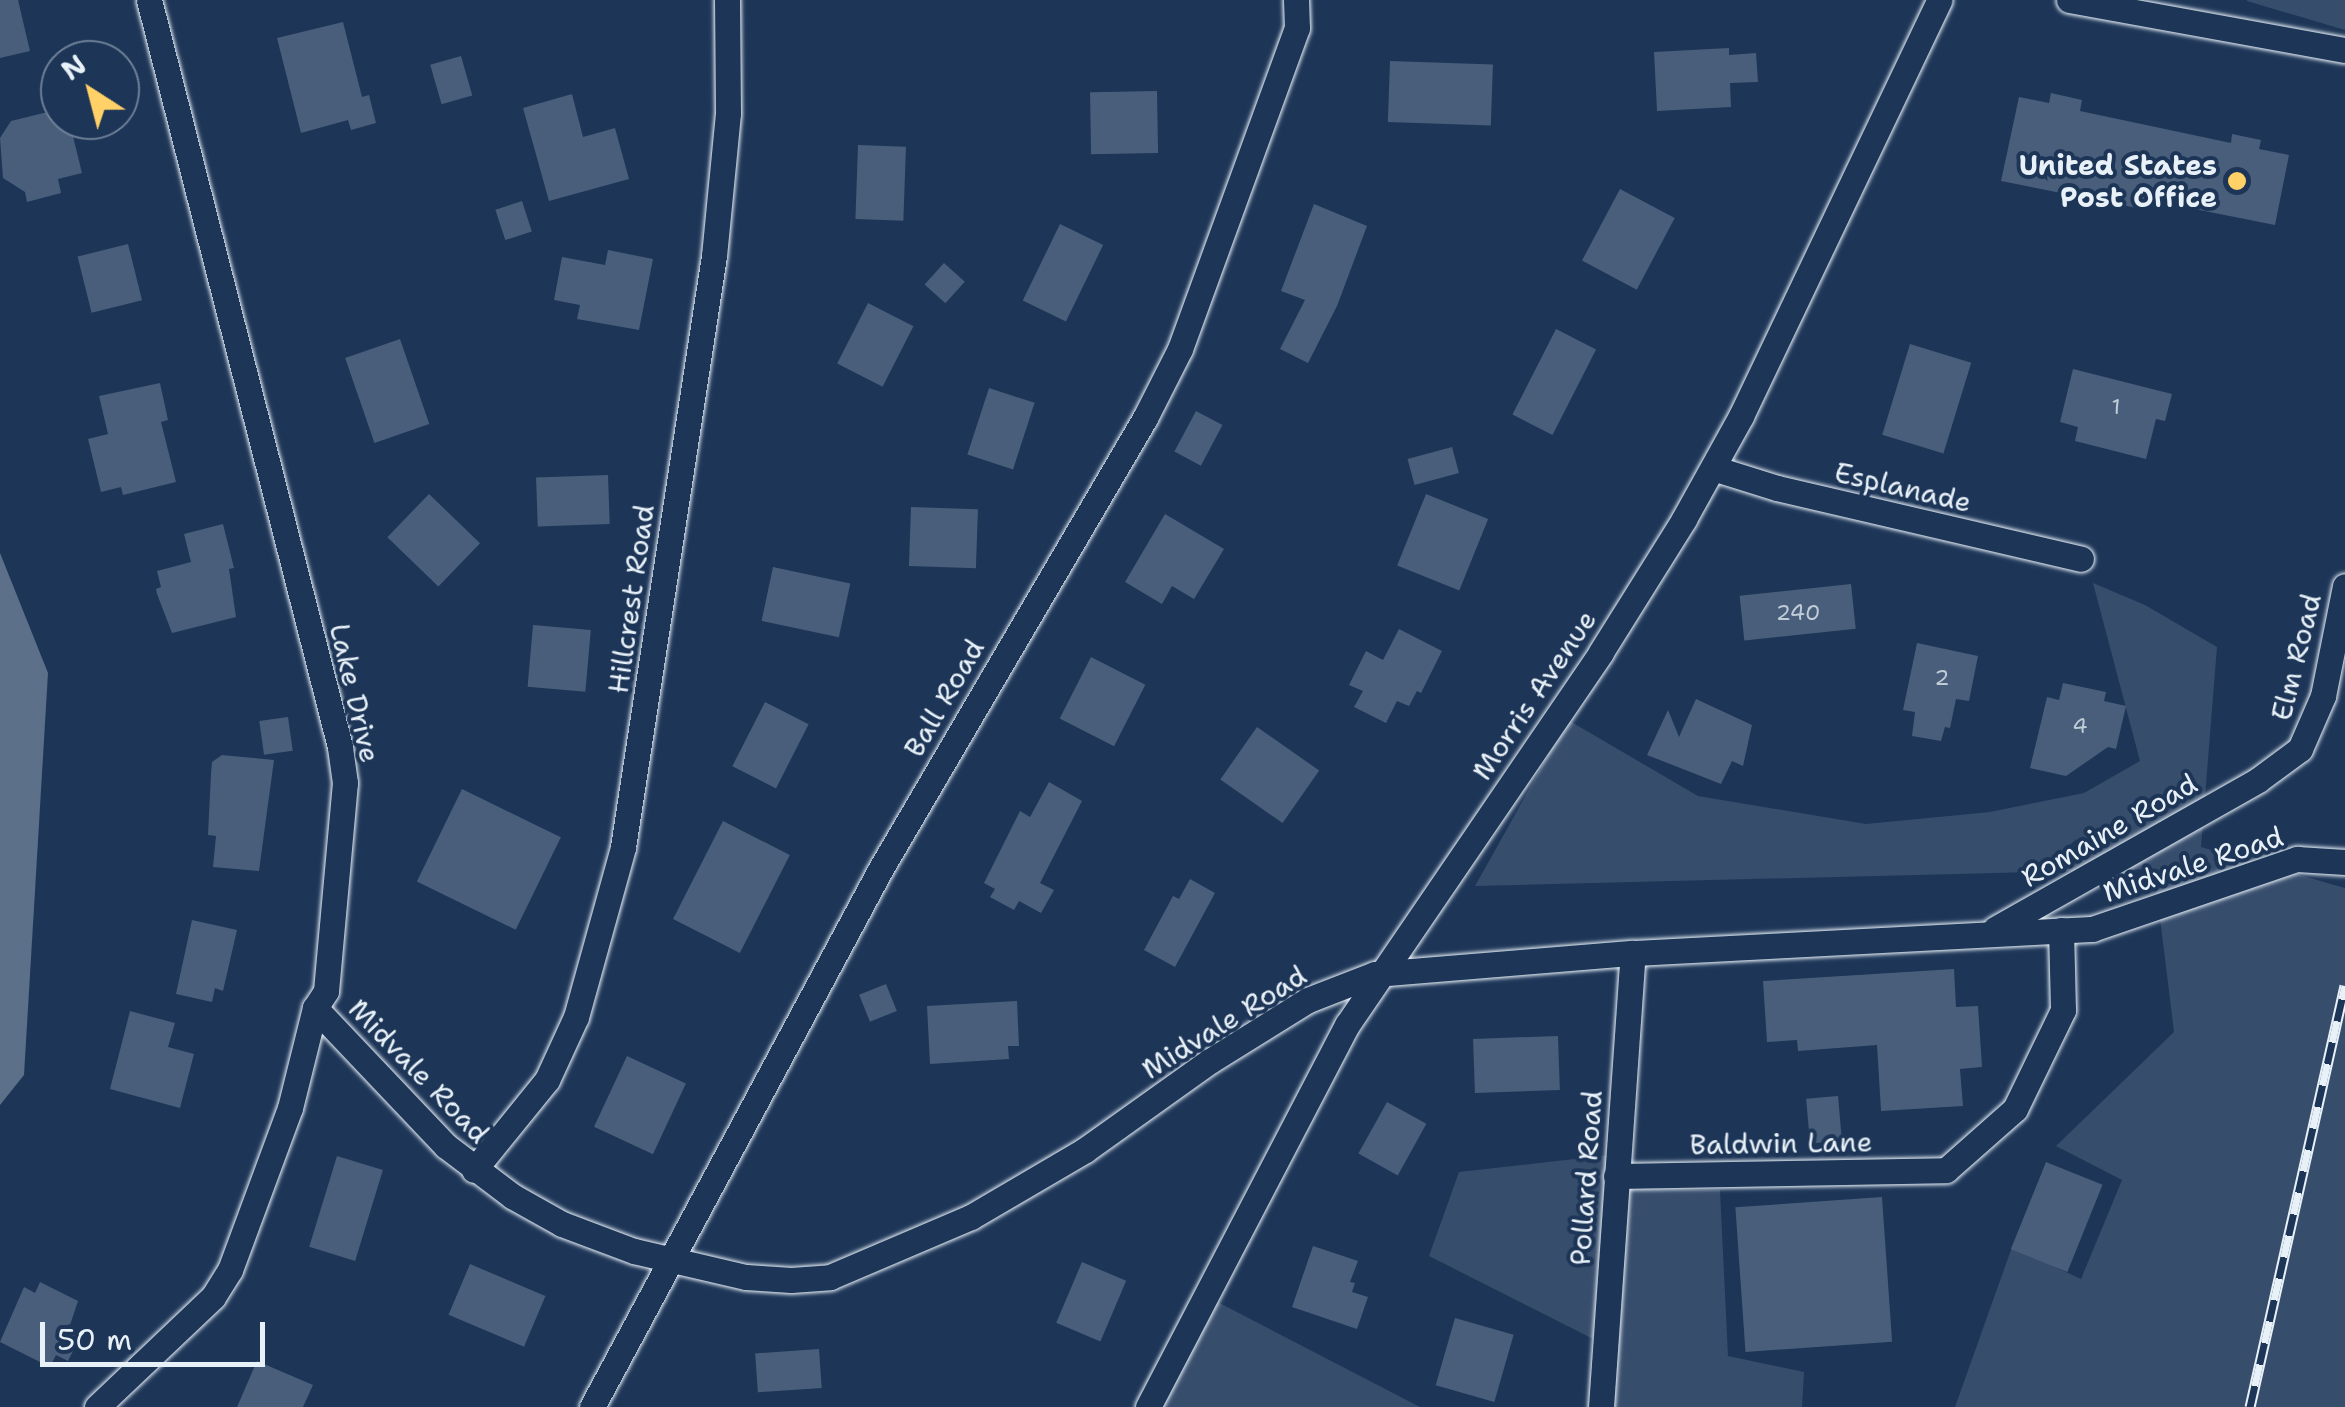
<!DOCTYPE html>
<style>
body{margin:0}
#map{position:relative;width:2345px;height:1407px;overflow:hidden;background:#1d3557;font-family:"Shantell Sans",sans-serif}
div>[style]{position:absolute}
.green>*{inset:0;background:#374d6c}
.water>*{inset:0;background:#5d7089}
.building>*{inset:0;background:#495e7a;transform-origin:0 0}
.roads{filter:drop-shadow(0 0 2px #e8f1f8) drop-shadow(0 0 2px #e8f1f8)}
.minor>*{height:25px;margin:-12.5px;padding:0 12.5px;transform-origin:12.5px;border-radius:12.5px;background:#1d3557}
.rail>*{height:11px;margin-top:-5.5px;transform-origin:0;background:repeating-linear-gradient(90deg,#1d3557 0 22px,#e8f1f8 0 44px);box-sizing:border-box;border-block:2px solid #e8f1f8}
.dots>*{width:28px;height:28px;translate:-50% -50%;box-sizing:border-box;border:5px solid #1d3557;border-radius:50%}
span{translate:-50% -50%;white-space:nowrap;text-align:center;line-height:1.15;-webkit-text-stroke:8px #1d3557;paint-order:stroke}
.number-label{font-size:22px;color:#c0ccd8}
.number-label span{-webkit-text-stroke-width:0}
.poi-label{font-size:28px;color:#e8f1f8;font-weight:700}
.right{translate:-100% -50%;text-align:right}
.street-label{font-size:28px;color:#e8f1f8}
.north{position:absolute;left:40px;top:40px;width:100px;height:100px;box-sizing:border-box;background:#1d3557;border:2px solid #6e8097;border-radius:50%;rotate:324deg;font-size:28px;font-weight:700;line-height:40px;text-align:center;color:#e8f1f8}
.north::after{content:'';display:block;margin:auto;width:35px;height:45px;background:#ffd166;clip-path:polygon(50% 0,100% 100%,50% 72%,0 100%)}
.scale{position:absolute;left:40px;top:1322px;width:225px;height:45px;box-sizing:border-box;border:5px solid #e8f1f8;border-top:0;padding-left:12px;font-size:30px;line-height:35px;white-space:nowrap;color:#e8f1f8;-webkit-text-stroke:8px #1d3557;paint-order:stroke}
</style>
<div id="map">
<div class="green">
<div style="clip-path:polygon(2345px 0,2345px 30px,2247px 1px,2247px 0)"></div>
<div style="clip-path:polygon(2093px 583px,2145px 605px,2217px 647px,2201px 847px,2345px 888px,2345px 1407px,1955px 1407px,2012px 1247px,2081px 1279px,2122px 1180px,2056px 1146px,2174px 1032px,2154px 869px,1475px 886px,1568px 720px,1698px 796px,1866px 824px,1990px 812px,2084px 793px,2140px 761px)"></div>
<div style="clip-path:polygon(1627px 1153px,1624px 1189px,1720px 1190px,1728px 1356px,1804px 1372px,1802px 1407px,1606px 1407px,1609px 1347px,1429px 1256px,1459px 1172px)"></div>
<div style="clip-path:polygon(1204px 1295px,1420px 1407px,1153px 1407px)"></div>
</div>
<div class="water">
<div style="clip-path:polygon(0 553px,48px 673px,24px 1075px,0 1105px)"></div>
</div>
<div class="building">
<div style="clip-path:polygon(0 0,18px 0,30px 51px,0 58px)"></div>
<div style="clip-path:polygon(343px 22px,362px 97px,369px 95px,376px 123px,351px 130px,348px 120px,301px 133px,277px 38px)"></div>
<div style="clip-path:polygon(1729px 48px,1729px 55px,1756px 53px,1758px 82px,1730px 83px,1731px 107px,1657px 111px,1654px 52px)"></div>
<div style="left:461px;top:56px;width:41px;height:32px;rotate:74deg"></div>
<div style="left:1390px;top:61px;width:103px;height:61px;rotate:2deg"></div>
<div style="left:1157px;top:91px;width:62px;height:67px;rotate:89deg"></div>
<div style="clip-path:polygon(2051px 93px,2082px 100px,2080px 111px,2231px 143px,2232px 134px,2261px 140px,2259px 149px,2289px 155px,2275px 225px,2144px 199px,2142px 209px,2001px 181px,2019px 97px,2049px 103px)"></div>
<div style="clip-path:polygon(572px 94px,583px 137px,615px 128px,629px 179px,549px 201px,523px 108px)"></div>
<div style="clip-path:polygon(60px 109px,60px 120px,69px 120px,82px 173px,58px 179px,61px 193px,27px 202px,25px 192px,3px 178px,0 138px,11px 121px)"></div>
<div style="left:858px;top:145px;width:48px;height:74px;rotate:2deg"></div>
<div style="left:1620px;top:189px;width:62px;height:81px;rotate:28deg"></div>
<div style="left:522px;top:201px;width:32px;height:28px;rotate:72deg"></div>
<div style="clip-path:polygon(1314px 204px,1367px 226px,1337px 306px,1308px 363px,1280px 349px,1305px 300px,1281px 291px)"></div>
<div style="left:1060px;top:224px;width:48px;height:85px;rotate:26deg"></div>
<div style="left:128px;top:244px;width:58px;height:52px;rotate:76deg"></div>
<div style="clip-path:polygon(608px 250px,653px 259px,639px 330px,577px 319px,580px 305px,554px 300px,562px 257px,605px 265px)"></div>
<div style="left:944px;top:263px;width:28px;height:29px;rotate:42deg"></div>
<div style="left:868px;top:303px;width:51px;height:68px;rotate:27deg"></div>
<div style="left:1556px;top:329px;width:45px;height:96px;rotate:27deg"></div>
<div style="left:400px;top:339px;width:90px;height:58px;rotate:71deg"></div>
<div style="left:1910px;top:344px;width:64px;height:95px;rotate:17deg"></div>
<div style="clip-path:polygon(2073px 369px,2172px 394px,2165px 421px,2156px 419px,2146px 459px,2075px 441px,2078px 427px,2060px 422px)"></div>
<div style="clip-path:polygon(160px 383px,168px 420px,161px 422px,176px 482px,123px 495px,121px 487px,101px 492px,88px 439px,108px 434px,99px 396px)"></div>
<div style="left:989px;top:388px;width:48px;height:70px;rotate:18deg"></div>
<div style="left:1196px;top:411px;width:30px;height:46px;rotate:28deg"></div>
<div style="left:1452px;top:447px;width:27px;height:46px;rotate:75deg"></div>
<div style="left:608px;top:475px;width:49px;height:72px;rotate:88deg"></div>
<div style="left:429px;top:494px;width:71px;height:60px;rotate:44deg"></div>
<div style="left:1426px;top:494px;width:67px;height:77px;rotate:22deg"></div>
<div style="left:911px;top:507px;width:67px;height:59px;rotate:2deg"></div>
<div style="clip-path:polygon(1165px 514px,1224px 549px,1194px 599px,1172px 586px,1162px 604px,1125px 582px)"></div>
<div style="clip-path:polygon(223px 524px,234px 568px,229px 569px,236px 617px,172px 633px,157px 594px,156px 589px,161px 587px,157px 571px,191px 562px,184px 534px)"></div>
<div style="left:773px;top:567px;width:79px;height:55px;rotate:12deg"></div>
<div style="left:1851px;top:584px;width:45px;height:112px;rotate:84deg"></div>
<div style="left:533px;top:625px;width:58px;height:62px;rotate:5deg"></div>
<div style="clip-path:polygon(1399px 629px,1442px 651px,1421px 693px,1417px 691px,1409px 706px,1397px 701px,1386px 723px,1354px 707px,1363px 691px,1349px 685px,1366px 651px,1383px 660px)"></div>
<div style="clip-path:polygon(1917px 643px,1978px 656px,1969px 701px,1956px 699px,1950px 728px,1945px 727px,1941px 741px,1912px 736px,1915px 712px,1903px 710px)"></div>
<div style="left:1091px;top:657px;width:61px;height:69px;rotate:27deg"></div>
<div style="clip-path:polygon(2063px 683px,2106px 692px,2104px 701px,2126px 706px,2116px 749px,2108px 747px,2066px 776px,2030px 768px,2047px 697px,2059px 700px)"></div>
<div style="clip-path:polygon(1696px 699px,1752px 725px,1743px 766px,1732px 761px,1721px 784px,1647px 755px,1668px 710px,1679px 737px)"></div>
<div style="left:765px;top:702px;width:49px;height:72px;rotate:27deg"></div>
<div style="left:288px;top:717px;width:34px;height:29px;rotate:82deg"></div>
<div style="left:1257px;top:727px;width:76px;height:64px;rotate:35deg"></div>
<div style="clip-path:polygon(222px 755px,274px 760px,259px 871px,213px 867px,216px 836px,208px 835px,211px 774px,212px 762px)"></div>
<div style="clip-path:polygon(1049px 782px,1082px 801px,1040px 883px,1054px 890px,1041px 913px,1019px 901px,1014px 910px,990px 897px,995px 889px,984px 883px,1020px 811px,1030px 817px)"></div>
<div style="left:462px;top:789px;width:110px;height:103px;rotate:26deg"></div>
<div style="left:723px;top:821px;width:75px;height:110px;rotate:27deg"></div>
<div style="clip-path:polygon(1190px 879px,1215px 893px,1175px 967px,1144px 950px,1173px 896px,1179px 899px)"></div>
<div style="clip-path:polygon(192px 920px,237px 930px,223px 991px,215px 988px,212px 1002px,176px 994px)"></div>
<div style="clip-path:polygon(1954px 969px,1956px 1007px,1978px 1006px,1982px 1067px,1960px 1069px,1963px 1106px,1881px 1111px,1877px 1045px,1798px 1051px,1797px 1040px,1767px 1042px,1763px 981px)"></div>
<div style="left:886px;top:984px;width:29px;height:29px;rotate:68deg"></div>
<div style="clip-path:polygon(1017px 1001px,1019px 1046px,1008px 1046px,1009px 1059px,930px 1064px,927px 1006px)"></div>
<div style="clip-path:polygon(130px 1011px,175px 1023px,168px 1047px,194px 1054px,180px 1108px,110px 1089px)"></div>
<div style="left:1558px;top:1036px;width:54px;height:85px;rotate:88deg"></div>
<div style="left:627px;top:1056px;width:65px;height:78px;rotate:25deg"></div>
<div style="left:1838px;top:1096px;width:45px;height:32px;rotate:85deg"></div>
<div style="left:1387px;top:1102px;width:45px;height:59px;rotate:29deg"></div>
<div style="left:337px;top:1156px;width:48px;height:95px;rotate:17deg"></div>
<div style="left:2046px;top:1162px;width:61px;height:94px;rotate:22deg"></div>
<div style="left:1882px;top:1197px;width:145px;height:147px;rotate:86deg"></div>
<div style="clip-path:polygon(1313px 1246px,1358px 1261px,1350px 1282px,1355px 1283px,1352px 1292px,1368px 1297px,1357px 1329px,1292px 1307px)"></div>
<div style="left:1082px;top:1262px;width:48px;height:66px;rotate:23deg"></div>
<div style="left:470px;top:1264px;width:82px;height:55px;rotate:23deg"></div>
<div style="clip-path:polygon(40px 1282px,78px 1301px,68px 1331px,80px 1337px,68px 1361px,56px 1355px,50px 1367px,0 1342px,24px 1287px,35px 1293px)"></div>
<div style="left:1455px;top:1318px;width:61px;height:70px;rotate:16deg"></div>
<div style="left:819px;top:1349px;width:39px;height:64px;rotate:86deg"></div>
<div style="clip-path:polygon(257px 1361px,313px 1385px,303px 1407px,237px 1407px)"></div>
</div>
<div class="roads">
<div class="minor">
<div style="left:2069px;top:0;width:280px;rotate:10.3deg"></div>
<div style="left:1713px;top:468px;width:67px;rotate:17.4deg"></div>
<div style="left:1777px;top:488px;width:312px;rotate:13.1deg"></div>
<div style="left:1995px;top:929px;width:302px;rotate:-29.5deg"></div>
<div style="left:2258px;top:780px;width:52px;rotate:-36.4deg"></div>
<div style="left:2300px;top:749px;width:58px;rotate:-66.5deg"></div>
<div style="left:2323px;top:696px;width:112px;rotate:-78.7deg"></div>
<div style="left:315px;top:1008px;width:190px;rotate:46.5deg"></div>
<div style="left:446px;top:1146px;width:83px;rotate:37.1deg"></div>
<div style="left:512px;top:1196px;width:57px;rotate:29.2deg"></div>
<div style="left:562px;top:1224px;width:77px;rotate:20.6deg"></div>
<div style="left:634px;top:1251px;width:115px;rotate:13.1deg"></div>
<div style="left:746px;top:1277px;width:45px;rotate:3.8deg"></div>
<div style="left:791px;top:1280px;width:39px;rotate:-4deg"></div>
<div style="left:830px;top:1277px;width:153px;rotate:-23.1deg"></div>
<div style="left:971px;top:1217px;width:132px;rotate:-30.4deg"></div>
<div style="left:1085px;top:1150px;width:153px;rotate:-35.5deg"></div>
<div style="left:1210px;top:1061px;width:115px;rotate:-31.9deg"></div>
<div style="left:1308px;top:1000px;width:72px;rotate:-21.2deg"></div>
<div style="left:1375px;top:974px;width:259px;rotate:-4.7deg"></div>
<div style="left:1633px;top:953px;width:460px;rotate:-3deg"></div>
<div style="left:2092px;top:929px;width:217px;rotate:-18.9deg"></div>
<div style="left:2297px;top:859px;width:48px;rotate:3.6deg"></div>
<div style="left:474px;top:1170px;width:116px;rotate:-51deg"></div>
<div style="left:547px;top:1080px;width:69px;rotate:-65.3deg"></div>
<div style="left:576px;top:1017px;width:176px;rotate:-74.5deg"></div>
<div style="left:623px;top:847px;width:598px;rotate:-81.25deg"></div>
<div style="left:714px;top:256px;width:144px;rotate:-84.4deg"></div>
<div style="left:728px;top:113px;width:113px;rotate:-90.5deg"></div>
<div style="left:1616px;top:1176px;width:330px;rotate:-1deg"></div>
<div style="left:1946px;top:1170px;width:92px;rotate:-41.5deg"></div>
<div style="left:2015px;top:1109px;width:110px;rotate:-64.1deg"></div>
<div style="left:2063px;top:1010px;width:80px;rotate:-91.4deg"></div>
<div style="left:97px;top:1407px;width:160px;rotate:-43.5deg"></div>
<div style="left:213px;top:1297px;width:32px;rotate:-58deg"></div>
<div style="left:230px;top:1270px;width:173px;rotate:-69.7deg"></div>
<div style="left:290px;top:1108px;width:103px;rotate:-76deg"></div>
<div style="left:315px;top:1008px;width:20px;rotate:-57deg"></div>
<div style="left:326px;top:991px;width:209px;rotate:-84.8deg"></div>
<div style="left:345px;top:783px;width:36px;rotate:-98deg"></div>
<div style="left:340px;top:747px;width:771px;rotate:-104.34deg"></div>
<div style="left:592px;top:1407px;width:609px;rotate:-61.79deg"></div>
<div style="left:880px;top:870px;width:524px;rotate:-59.62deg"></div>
<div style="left:1145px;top:418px;width:77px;rotate:-63.1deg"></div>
<div style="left:1180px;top:349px;width:342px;rotate:-70deg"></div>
<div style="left:1297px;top:28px;width:28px;rotate:-92deg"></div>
<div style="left:1148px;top:1407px;width:431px;rotate:-62.5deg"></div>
<div style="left:1347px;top:1025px;width:451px;rotate:-55.7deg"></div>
<div style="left:1601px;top:652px;width:157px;rotate:-58deg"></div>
<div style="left:1684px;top:519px;width:118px;rotate:-61deg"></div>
<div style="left:1741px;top:416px;width:461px;rotate:-64.5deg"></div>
<div style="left:1601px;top:1407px;width:455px;rotate:-86deg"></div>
</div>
</div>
<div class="rail">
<div style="left:2250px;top:1407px;width:432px;rotate:-77.3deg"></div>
</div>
<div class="dots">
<div style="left:2237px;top:181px;background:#ffd166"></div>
</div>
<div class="number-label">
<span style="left:2116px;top:407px">1</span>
<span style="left:1798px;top:613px">240</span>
<span style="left:1942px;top:678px">2</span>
<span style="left:2080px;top:726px">4</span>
</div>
<div class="poi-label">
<span class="right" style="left:2217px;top:181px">United States<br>Post Office</span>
</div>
<div class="street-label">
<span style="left:1903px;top:487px;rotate:13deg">Esplanade</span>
<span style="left:631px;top:599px;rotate:-82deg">Hillcrest Road</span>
<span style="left:2296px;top:657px;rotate:-76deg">Elm Road</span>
<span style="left:355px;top:693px;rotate:77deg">Lake Drive</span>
<span style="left:1534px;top:695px;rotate:-56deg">Morris Avenue</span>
<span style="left:944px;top:698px;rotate:-60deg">Ball Road</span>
<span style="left:2109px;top:830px;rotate:-30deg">Romaine Road</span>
<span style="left:2193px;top:864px;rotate:-18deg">Midvale Road</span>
<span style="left:1224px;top:1022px;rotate:-32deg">Midvale Road</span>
<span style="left:419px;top:1071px;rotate:46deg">Midvale Road</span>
<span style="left:1781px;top:1143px;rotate:-1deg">Baldwin Lane</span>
<span style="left:1586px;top:1178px;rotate:-86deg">Pollard Road</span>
</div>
<div class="north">N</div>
<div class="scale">50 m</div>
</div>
